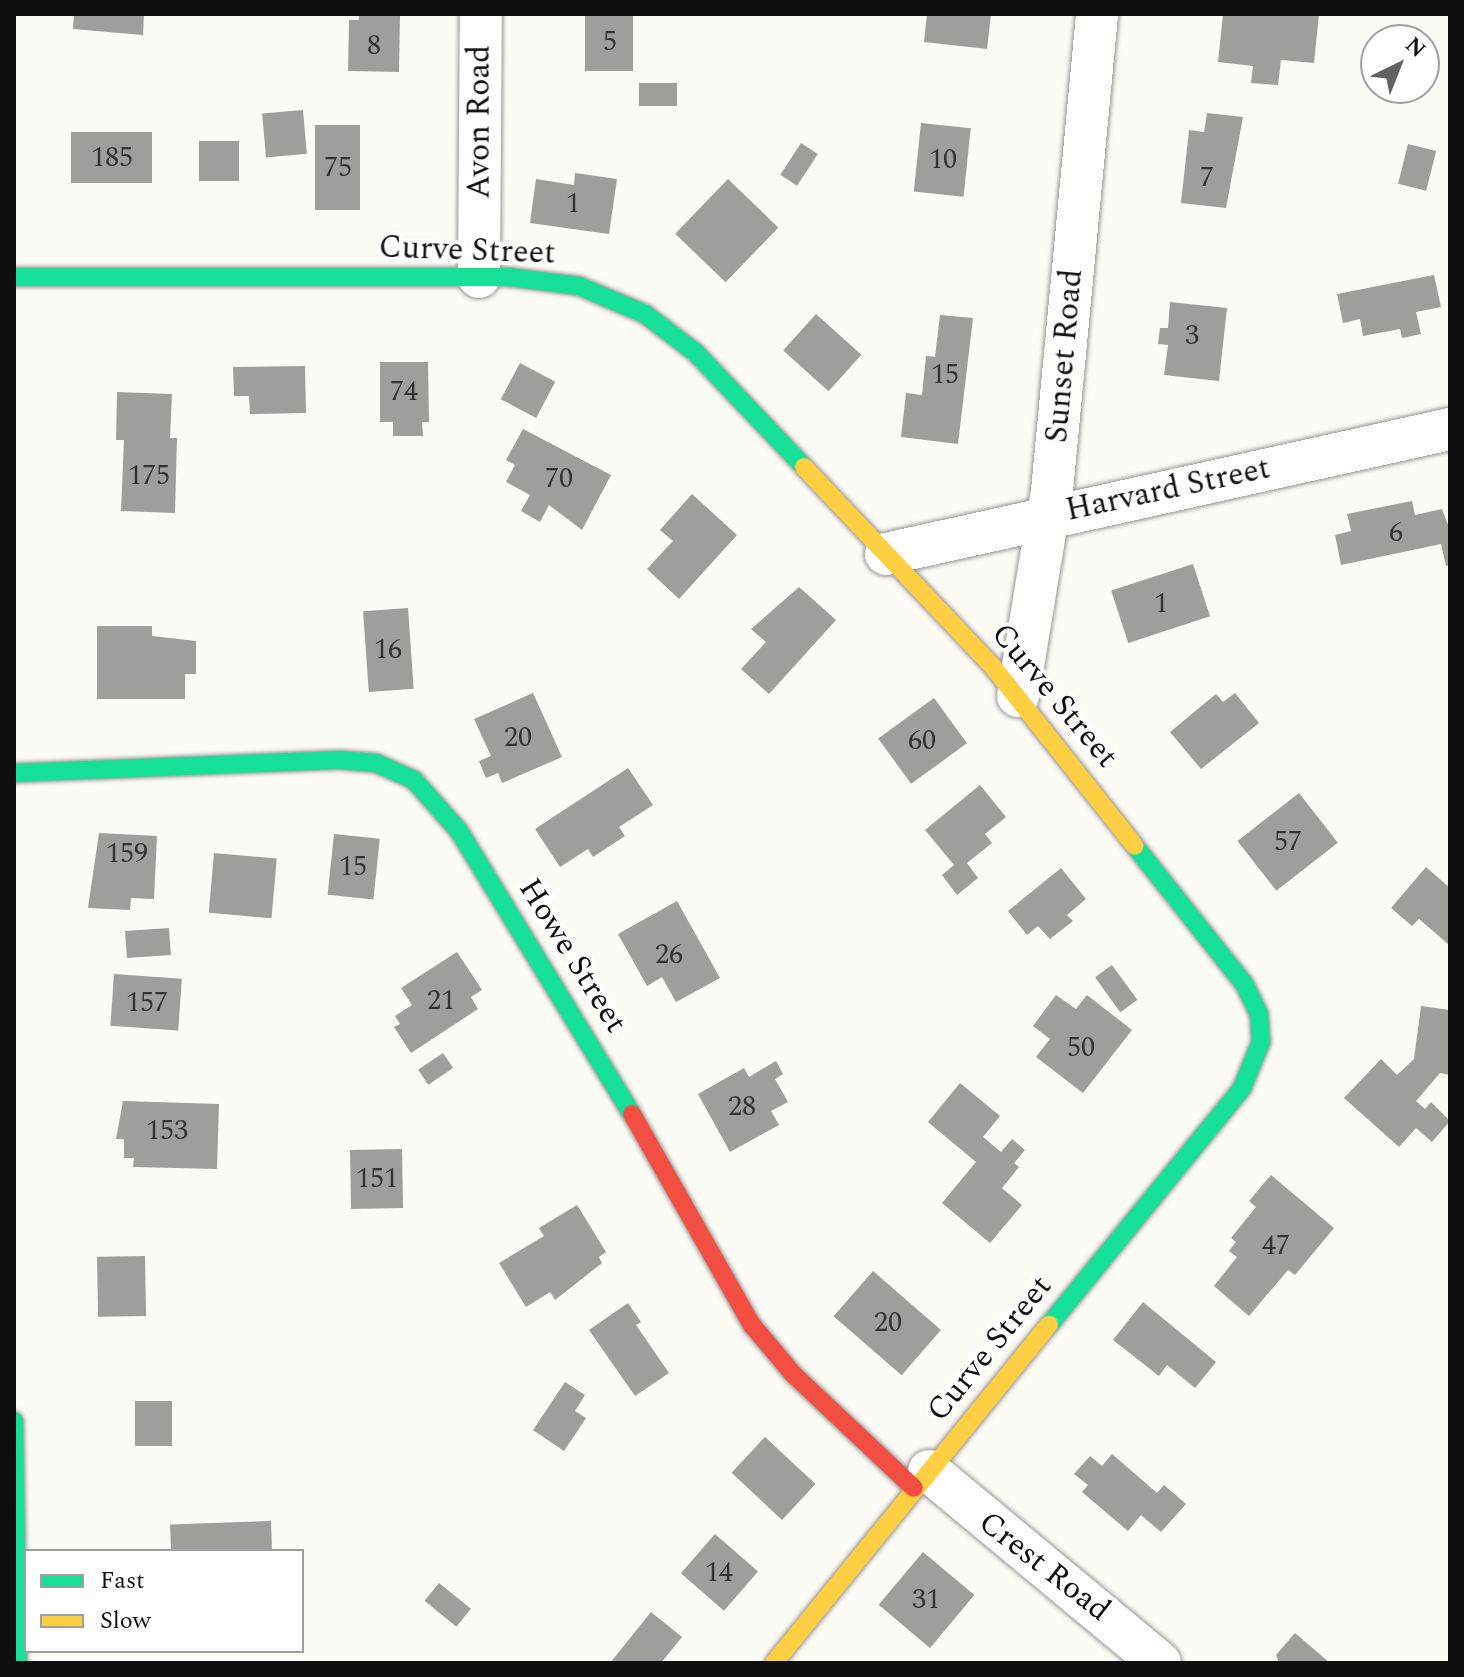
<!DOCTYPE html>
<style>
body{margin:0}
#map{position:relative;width:1464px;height:1677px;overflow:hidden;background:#fcfbf5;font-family:Spectral,serif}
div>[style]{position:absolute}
.building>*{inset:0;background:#a09e9a;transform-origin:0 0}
.roads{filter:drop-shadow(0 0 2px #969593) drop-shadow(0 0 2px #969593)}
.street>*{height:42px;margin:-21px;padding:0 21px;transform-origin:21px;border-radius:21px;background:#fffefe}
.fast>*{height:18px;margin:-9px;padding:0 9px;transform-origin:9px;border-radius:9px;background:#16e098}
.slow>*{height:18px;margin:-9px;padding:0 9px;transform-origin:9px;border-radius:9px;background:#ffcf43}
.jam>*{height:18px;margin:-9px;padding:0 9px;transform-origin:9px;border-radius:9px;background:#f24e42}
span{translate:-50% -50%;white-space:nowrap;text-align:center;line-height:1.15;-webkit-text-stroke:8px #fff;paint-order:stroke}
.number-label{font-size:28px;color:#333332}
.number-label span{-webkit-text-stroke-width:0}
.street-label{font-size:32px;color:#0f0f0f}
.frame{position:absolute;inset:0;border:16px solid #0f0f0f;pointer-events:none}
.legend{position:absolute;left:24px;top:1549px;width:280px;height:104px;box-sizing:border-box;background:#fff;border:2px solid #9f9f9f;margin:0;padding:10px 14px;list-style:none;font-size:24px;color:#0f0f0f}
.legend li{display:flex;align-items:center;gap:16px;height:40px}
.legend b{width:40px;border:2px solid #9f9f9f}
.north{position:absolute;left:1360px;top:24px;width:80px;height:80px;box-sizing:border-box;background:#fff;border:2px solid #9f9f9f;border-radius:50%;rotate:43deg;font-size:22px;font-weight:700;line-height:32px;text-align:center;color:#0f0f0f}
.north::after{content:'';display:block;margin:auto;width:28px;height:36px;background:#626260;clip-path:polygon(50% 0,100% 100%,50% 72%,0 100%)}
</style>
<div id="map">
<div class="building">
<div style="clip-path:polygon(74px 14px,144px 14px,143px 35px,73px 29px)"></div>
<div style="clip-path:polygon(359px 14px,400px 14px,399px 72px,348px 71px,349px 20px,359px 20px)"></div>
<div style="left:585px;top:14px;width:48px;height:57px"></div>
<div style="clip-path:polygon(927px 14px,991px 14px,987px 49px,924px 42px)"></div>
<div style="clip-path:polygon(1223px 14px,1319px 14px,1314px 63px,1281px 60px,1278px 85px,1251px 83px,1253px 66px,1218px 62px)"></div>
<div style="left:639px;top:83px;width:38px;height:23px"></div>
<div style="left:303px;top:110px;width:44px;height:41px;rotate:85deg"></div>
<div style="clip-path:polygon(1207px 113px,1243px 117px,1226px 208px,1181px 203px,1189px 130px,1204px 132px)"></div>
<div style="left:921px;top:123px;width:50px;height:69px;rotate:6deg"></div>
<div style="left:315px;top:125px;width:45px;height:85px"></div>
<div style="left:71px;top:132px;width:81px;height:51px"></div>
<div style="left:199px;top:141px;width:40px;height:40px"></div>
<div style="left:801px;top:143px;width:20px;height:38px;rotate:33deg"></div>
<div style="left:1408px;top:144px;width:29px;height:41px;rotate:14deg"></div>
<div style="clip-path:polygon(575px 173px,617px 179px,609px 234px,530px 223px,536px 179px,574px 185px)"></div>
<div style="left:728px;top:179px;width:70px;height:76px;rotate:44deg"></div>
<div style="clip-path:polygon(1434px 275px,1441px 307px,1416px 312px,1421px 334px,1402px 338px,1400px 329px,1363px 336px,1360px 319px,1343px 323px,1337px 294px)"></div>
<div style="clip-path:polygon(1170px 302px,1227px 308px,1219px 381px,1164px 375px,1168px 345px,1158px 344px,1160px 328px,1168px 328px)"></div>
<div style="left:816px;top:314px;width:61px;height:49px;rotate:42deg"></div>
<div style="clip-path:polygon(940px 315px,973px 318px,958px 444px,901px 437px,906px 393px,922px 395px,926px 356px,935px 357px)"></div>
<div style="clip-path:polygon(380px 362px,428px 362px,429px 422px,422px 422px,423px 436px,393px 436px,393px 422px,380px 422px)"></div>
<div style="left:520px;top:363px;width:40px;height:41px;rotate:28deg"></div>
<div style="clip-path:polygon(305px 366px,306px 413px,250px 414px,249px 396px,234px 396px,233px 367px)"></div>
<div style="clip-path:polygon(117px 392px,172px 394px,170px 438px,177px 438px,175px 513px,121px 511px,124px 440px,116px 440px)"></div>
<div style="clip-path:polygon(523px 429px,611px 475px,582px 530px,549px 505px,540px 522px,521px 511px,530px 495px,506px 482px,515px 465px,506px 460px)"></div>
<div style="clip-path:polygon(692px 494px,737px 535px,679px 599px,647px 569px,673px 541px,660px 530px)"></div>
<div style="clip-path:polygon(1412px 501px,1415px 515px,1442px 509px,1450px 530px,1450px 565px,1446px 566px,1441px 544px,1341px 565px,1335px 535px,1351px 531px,1347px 514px)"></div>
<div style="left:1193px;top:564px;width:55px;height:86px;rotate:72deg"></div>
<div style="clip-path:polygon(799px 587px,836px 620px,769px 694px,741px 669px,766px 642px,751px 629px)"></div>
<div style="left:408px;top:608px;width:81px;height:45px;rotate:86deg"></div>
<div style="clip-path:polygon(97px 626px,152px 626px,152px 636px,196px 641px,196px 674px,185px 674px,185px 699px,97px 699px)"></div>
<div style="clip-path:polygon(533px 693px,562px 757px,502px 783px,498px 773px,486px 778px,479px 761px,491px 756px,474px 719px)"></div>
<div style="clip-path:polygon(1235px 693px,1259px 723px,1201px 769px,1170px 732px,1216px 694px,1223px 702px)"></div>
<div style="left:934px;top:698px;width:56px;height:69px;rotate:54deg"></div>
<div style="clip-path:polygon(628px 768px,653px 805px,619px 827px,625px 836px,593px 857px,588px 849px,560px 867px,535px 829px)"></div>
<div style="clip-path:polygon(980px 785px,1006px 817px,985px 834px,992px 843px,967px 863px,978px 878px,957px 895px,942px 875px,954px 865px,925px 830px)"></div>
<div style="left:1299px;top:793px;width:63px;height:78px;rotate:52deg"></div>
<div style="clip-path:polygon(99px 833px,157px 836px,154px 899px,131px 898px,130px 910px,88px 908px)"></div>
<div style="left:334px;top:834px;width:46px;height:61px;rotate:6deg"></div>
<div style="left:214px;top:853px;width:63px;height:60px;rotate:5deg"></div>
<div style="clip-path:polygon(1426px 867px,1450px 888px,1448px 944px,1419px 919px,1412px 926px,1391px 908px)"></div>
<div style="clip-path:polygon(1061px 868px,1086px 899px,1067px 915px,1073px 921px,1050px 939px,1038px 926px,1027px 935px,1008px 911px)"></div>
<div style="clip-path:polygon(677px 901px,720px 978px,676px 1002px,662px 977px,647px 986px,618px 934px)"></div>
<div style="left:169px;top:928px;width:27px;height:44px;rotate:86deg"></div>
<div style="clip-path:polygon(457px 952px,482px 990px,471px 997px,478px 1009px,411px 1053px,394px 1027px,400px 1024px,395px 1016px,412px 1005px,401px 988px)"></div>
<div style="left:1112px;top:965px;width:43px;height:21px;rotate:54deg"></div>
<div style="left:114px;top:974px;width:68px;height:52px;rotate:4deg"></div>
<div style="clip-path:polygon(1056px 995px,1076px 1009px,1087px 995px,1132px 1030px,1083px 1093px,1036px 1057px,1050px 1039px,1033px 1026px)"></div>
<div style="clip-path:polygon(1421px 1006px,1450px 1010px,1450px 1075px,1440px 1073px,1416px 1101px,1425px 1109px,1431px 1102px,1450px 1121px,1432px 1142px,1416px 1128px,1399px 1147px,1344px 1098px,1381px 1059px,1397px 1075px,1414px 1059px)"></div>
<div style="left:443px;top:1053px;width:18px;height:30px;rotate:56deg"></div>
<div style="clip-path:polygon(776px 1061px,783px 1074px,775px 1079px,788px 1102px,771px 1111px,779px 1125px,730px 1152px,698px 1094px,744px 1068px,749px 1077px)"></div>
<div style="clip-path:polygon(960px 1083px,1000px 1116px,983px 1137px,1001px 1152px,1012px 1139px,1025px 1150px,1014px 1163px,1019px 1167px,1002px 1188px,1022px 1205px,990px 1243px,942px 1203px,976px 1162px,928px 1122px)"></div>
<div style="clip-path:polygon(123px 1101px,219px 1104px,217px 1169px,133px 1167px,134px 1158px,124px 1158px,124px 1139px,116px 1139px)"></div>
<div style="left:402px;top:1149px;width:59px;height:52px;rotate:89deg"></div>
<div style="clip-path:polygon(1271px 1175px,1334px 1228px,1295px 1275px,1288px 1270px,1249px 1316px,1214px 1286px,1237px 1257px,1229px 1251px,1236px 1242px,1231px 1238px,1256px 1207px,1249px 1201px)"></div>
<div style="clip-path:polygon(577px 1205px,606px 1252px,599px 1257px,602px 1263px,555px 1300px,550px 1292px,526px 1307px,499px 1263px,544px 1236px,539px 1228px)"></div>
<div style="left:145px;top:1256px;width:60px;height:48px;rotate:89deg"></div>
<div style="left:873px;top:1271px;width:90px;height:60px;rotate:41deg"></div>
<div style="clip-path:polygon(1143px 1302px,1216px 1362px,1195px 1388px,1167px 1365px,1159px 1376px,1113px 1340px)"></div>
<div style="clip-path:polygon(628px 1303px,641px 1322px,636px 1325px,669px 1373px,635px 1396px,589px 1330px)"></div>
<div style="clip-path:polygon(565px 1382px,585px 1395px,575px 1411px,586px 1418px,564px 1451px,533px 1430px)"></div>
<div style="left:135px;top:1401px;width:37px;height:45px"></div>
<div style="left:765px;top:1437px;width:69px;height:49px;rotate:43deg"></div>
<div style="clip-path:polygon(1112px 1454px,1157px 1493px,1164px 1485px,1186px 1504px,1161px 1532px,1141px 1515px,1128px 1531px,1082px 1492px,1088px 1485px,1074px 1474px,1090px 1456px,1102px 1466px)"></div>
<div style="left:271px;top:1521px;width:30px;height:101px;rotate:88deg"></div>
<div style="left:715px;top:1534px;width:57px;height:52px;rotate:41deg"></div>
<div style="left:923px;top:1552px;width:67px;height:69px;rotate:40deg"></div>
<div style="left:439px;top:1583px;width:41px;height:23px;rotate:39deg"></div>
<div style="clip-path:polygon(651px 1612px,682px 1637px,661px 1663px,610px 1663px)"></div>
<div style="clip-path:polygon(1295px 1633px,1330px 1663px,1279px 1663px,1276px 1655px)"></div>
</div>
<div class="roads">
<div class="street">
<div style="left:479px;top:277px;width:263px;rotate:-89.6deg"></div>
<div style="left:886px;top:554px;width:578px;rotate:-12.5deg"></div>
<div style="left:1018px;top:696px;width:208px;rotate:-80.6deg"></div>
<div style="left:1052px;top:491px;width:479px;rotate:-84.6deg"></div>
<div style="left:929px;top:1471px;width:300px;rotate:39.7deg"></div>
</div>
<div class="fast">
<div style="left:14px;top:277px;width:495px"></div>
<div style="left:509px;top:277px;width:71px;rotate:7.3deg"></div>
<div style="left:579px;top:286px;width:72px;rotate:23deg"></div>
<div style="left:645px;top:314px;width:64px;rotate:37.4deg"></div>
<div style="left:696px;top:353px;width:157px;rotate:46.5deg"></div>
<div style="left:14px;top:773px;width:327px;rotate:-2.3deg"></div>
<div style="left:341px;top:760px;width:35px;rotate:5deg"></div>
<div style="left:376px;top:763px;width:42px;rotate:24.1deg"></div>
<div style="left:414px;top:780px;width:68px;rotate:48.6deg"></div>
<div style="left:459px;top:831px;width:332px;rotate:58.6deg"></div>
<div style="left:1049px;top:1325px;width:306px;rotate:-50.8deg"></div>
<div style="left:1242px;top:1088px;width:50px;rotate:-67.6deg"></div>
<div style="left:1261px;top:1042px;width:28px;rotate:-94deg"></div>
<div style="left:1259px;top:1014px;width:32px;rotate:-116deg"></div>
<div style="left:1245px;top:985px;width:177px;rotate:-128.4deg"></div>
<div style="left:14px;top:1421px;width:242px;rotate:89.1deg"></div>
</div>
<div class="slow">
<div style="left:804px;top:467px;width:275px;rotate:46.6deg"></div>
<div style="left:993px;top:667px;width:228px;rotate:51.6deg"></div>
<div style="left:774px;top:1663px;width:436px;rotate:-50.9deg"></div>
</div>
<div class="jam">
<div style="left:632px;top:1114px;width:243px;rotate:60.4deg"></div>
<div style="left:752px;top:1325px;width:64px;rotate:50.1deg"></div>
<div style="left:793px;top:1374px;width:166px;rotate:43.3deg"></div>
</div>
</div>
<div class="number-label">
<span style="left:610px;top:42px">5</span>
<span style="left:374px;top:46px">8</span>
<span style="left:112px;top:158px">185</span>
<span style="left:943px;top:160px">10</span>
<span style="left:338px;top:168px">75</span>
<span style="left:1207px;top:178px">7</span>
<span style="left:573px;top:204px">1</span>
<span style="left:1192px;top:336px">3</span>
<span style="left:945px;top:375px">15</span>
<span style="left:404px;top:392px">74</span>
<span style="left:149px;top:476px">175</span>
<span style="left:559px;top:479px">70</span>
<span style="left:1396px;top:533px">6</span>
<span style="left:1161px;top:604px">1</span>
<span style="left:388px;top:650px">16</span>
<span style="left:518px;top:738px">20</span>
<span style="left:922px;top:741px">60</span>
<span style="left:1288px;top:842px">57</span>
<span style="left:127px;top:854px">159</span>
<span style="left:353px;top:867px">15</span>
<span style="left:669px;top:955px">26</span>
<span style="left:441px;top:1001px">21</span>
<span style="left:147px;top:1003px">157</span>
<span style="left:1081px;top:1048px">50</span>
<span style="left:742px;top:1107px">28</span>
<span style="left:167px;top:1131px">153</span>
<span style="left:377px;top:1179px">151</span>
<span style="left:1276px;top:1246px">47</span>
<span style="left:888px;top:1323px">20</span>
<span style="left:719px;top:1573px">14</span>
<span style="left:926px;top:1600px">31</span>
</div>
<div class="street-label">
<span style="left:480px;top:122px;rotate:-90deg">Avon Road</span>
<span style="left:467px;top:251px;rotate:2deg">Curve Street</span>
<span style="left:1065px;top:356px;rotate:-85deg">Sunset Road</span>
<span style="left:1168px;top:490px;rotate:-12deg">Harvard Street</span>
<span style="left:1054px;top:696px;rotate:50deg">Curve Street</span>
<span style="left:572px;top:956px;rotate:58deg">Howe Street</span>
<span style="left:990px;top:1349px;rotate:-51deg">Curve Street</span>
<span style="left:1044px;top:1567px;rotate:38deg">Crest Road</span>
</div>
<div class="frame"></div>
<ul class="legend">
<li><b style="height:10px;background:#16e098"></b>Fast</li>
<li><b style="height:10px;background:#ffcf43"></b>Slow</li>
</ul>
<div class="north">N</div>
</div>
